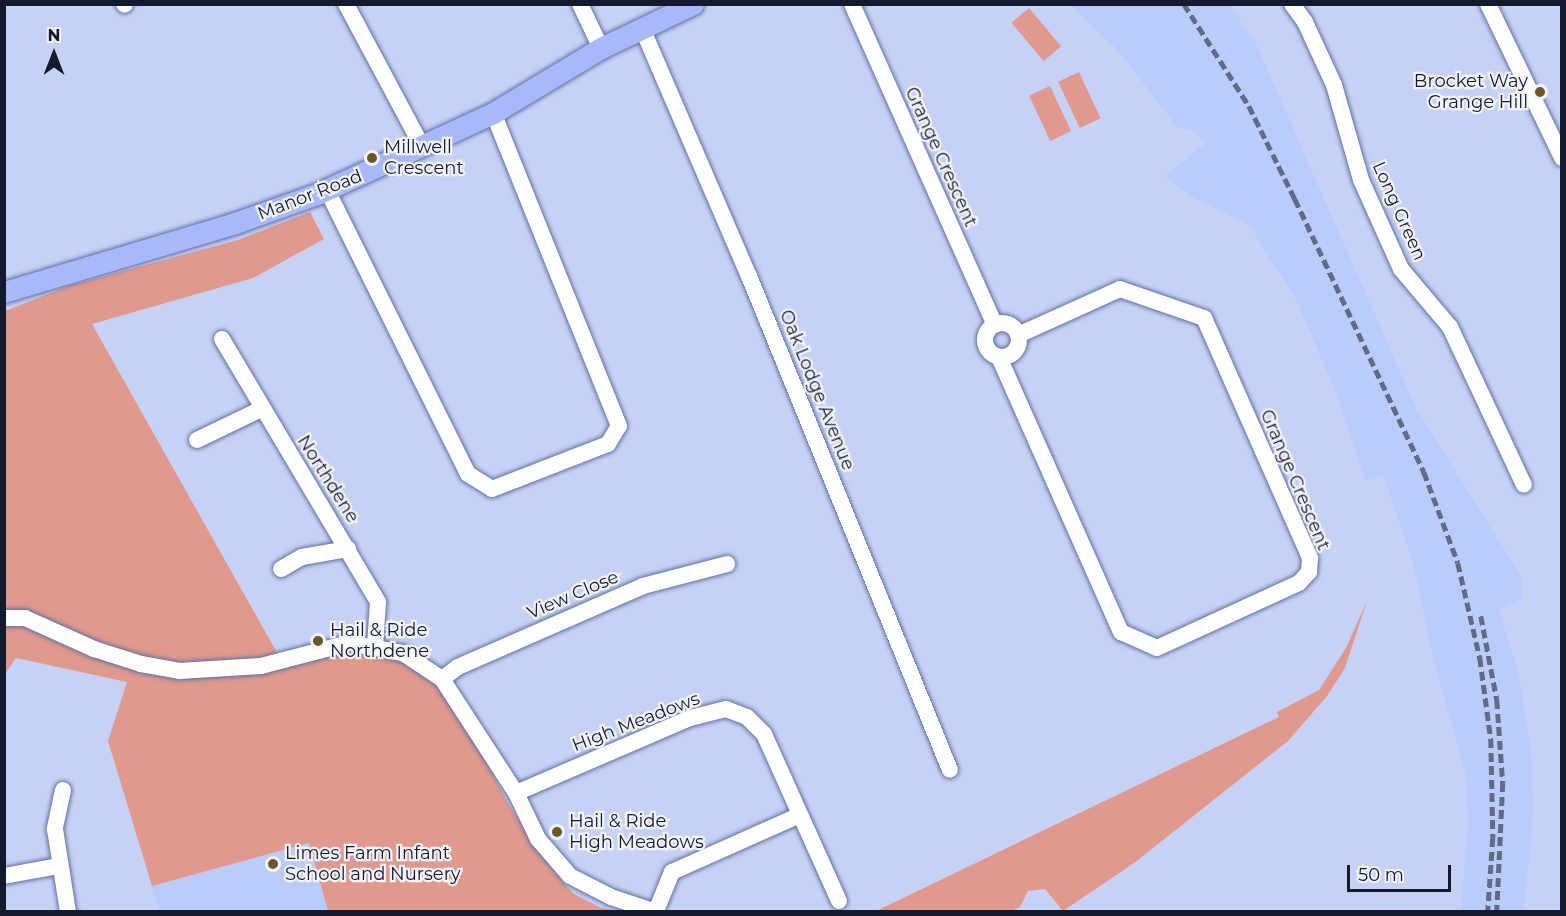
<!DOCTYPE html>
<style>
body{margin:0}
#map{position:relative;width:1566px;height:916px;overflow:hidden;background:#c6d2f5;font-family:Montserrat,sans-serif}
div>[style]{position:absolute}
.built>*{inset:0;background:#bacbfe}
.green>*{inset:0;background:#e0998c;transform-origin:0 0}
.roads{filter:drop-shadow(0 0 2px #6170a4) drop-shadow(0 0 2px #6170a4)}
.minor>*{height:16px;margin:-8px;padding:0 8px;transform-origin:8px;border-radius:8px;background:#fff}
.minor>.ring{margin:-8px;padding:0;box-sizing:content-box;background:none;border:16px solid #fff;border-radius:50%}
.major>*{height:21px;margin:-10.5px;padding:0 10.5px;transform-origin:10.5px;border-radius:10.5px;background:#a8b9fb}
.rail>*{height:4.5px;margin-top:-2.25px;transform-origin:0;background:repeating-linear-gradient(90deg,#626b86 0 9px,transparent 0 13.5px)}
.dots>*{width:16px;height:16px;translate:-50% -50%;box-sizing:border-box;border:3px solid #f2f4fa;border-radius:50%}
span{translate:-50% -50%;white-space:nowrap;text-align:center;line-height:1.15;-webkit-text-stroke:4.5px #f2f4fa;paint-order:stroke}
.poi-label{font-size:18px;color:#141a2e}
.right{translate:-100% -50%;text-align:right}
.left{translate:0 -50%;text-align:left}
.street-label{font-size:18px;color:#141a2e}
.frame{position:absolute;inset:0;border:6px solid #141a2e;pointer-events:none}
.north{position:absolute;left:24px;top:24px;width:60px;height:60px;-webkit-text-stroke:4px #f2f4fa;paint-order:stroke;rotate:0deg;font-size:16px;font-weight:700;line-height:24px;text-align:center;color:#141a2e}
.north::after{content:'';display:block;margin:auto;width:21px;height:27px;background:#141a2e;clip-path:polygon(50% 0,100% 100%,50% 72%,0 100%)}
.scale{position:absolute;left:1347px;top:865px;width:104px;height:27px;box-sizing:border-box;border:3px solid #141a2e;border-top:0;padding-left:8px;font-size:18px;line-height:21px;white-space:nowrap;color:#141a2e;-webkit-text-stroke:4px #f2f4fa;paint-order:stroke}
</style>
<div id="map">
<div class="built">
<div style="clip-path:polygon(1070px 5px,1230px 5px,1256px 44px,1416px 408px,1521px 576px,1521px 599px,1499px 610px,1519px 675px,1532px 760px,1533px 813px,1524px 911px,1461px 911px,1468px 826px,1466px 775px,1433px 657px,1413px 562px,1383px 475px,1366px 481px,1337px 395px,1296px 299px,1249px 225px,1190px 196px,1165px 176px,1206px 143px,1196px 133px,1176px 126px,1119px 51px)"></div>
<div style="clip-path:polygon(309px 843px,328px 911px,160px 911px,152px 886px)"></div>
</div>
<div class="green">
<div style="left:1029px;top:8px;width:50px;height:23px;rotate:50deg"></div>
<div style="left:1079px;top:72px;width:51px;height:23px;rotate:65deg"></div>
<div style="left:1050px;top:86px;width:50px;height:23px;rotate:65deg"></div>
<div style="clip-path:polygon(310px 212px,324px 239px,253px 278px,92px 324px,280px 658px,370px 652px,416px 666px,447px 688px,510px 807px,560px 879px,574px 894px,601px 908px,620px 911px,328px 911px,309px 843px,152px 886px,108px 741px,127px 682px,16px 658px,5px 674px,5px 311px,68px 286px,238px 240px)"></div>
<div style="clip-path:polygon(1367px 601px,1345px 668px,1327px 696px,1288px 741px,1134px 863px,1063px 911px,1045px 889px,1028px 891px,1020px 907px,1012px 911px,876px 911px,1279px 717px,1277px 712px,1319px 690px,1346px 648px)"></div>
</div>
<div class="roads">
<div class="minor">
<div style="left:124px;top:4px;width:1px;rotate:45deg"></div>
<div style="left:346px;top:4px;width:163px;rotate:61.9deg"></div>
<div style="left:580px;top:4px;width:49px;rotate:64.5deg"></div>
<div style="left:852px;top:4px;width:351px;rotate:66deg"></div>
<div style="left:1292px;top:4px;width:22px;rotate:54deg"></div>
<div style="left:1305px;top:22px;width:69px;rotate:65.3deg"></div>
<div style="left:1334px;top:85px;width:99px;rotate:74.1deg"></div>
<div style="left:1361px;top:180px;width:98px;rotate:65.8deg"></div>
<div style="left:1401px;top:269px;width:76px;rotate:49.8deg"></div>
<div style="left:1450px;top:327px;width:174px;rotate:64.9deg"></div>
<div style="left:1488px;top:4px;width:171px;rotate:64.3deg"></div>
<div style="left:642px;top:28px;width:270px;rotate:66.7deg"></div>
<div style="left:749px;top:276px;width:533px;rotate:67.86deg"></div>
<div style="left:327px;top:190px;width:317px;rotate:63.6deg"></div>
<div style="left:468px;top:474px;width:28px;rotate:32deg"></div>
<div style="left:492px;top:489px;width:124px;rotate:-21.2deg"></div>
<div style="left:608px;top:444px;width:21px;rotate:-59deg"></div>
<div style="left:619px;top:426px;width:337px;rotate:-111.9deg"></div>
<div class="ring" style="left:985px;top:323px;width:18px;height:18px"></div>
<div style="left:222px;top:339px;width:306px;rotate:59.3deg"></div>
<div style="left:378px;top:602px;width:44px;rotate:93.9deg"></div>
<div style="left:999px;top:357px;width:301px;rotate:66.1deg"></div>
<div style="left:1121px;top:632px;width:39px;rotate:24deg"></div>
<div style="left:1157px;top:648px;width:156px;rotate:-24.6deg"></div>
<div style="left:1299px;top:583px;width:15px;rotate:-48deg"></div>
<div style="left:1309px;top:572px;width:14px;rotate:-86deg"></div>
<div style="left:1310px;top:558px;width:262px;rotate:-113.8deg"></div>
<div style="left:1204px;top:318px;width:89px;rotate:-161deg"></div>
<div style="left:1120px;top:289px;width:112px;rotate:155.7deg"></div>
<div style="left:197px;top:440px;width:71px;rotate:-25.8deg"></div>
<div style="left:281px;top:569px;width:24px;rotate:-30deg"></div>
<div style="left:302px;top:557px;width:47px;rotate:-9.9deg"></div>
<div style="left:4px;top:618px;width:21px"></div>
<div style="left:25px;top:618px;width:76px;rotate:24.2deg"></div>
<div style="left:94px;top:649px;width:49px;rotate:17.7deg"></div>
<div style="left:141px;top:664px;width:39px;rotate:10deg"></div>
<div style="left:179px;top:671px;width:82px;rotate:-3.5deg"></div>
<div style="left:261px;top:666px;width:91px;rotate:-14.6deg"></div>
<div style="left:349px;top:643px;width:55px;rotate:10.5deg"></div>
<div style="left:403px;top:653px;width:47px;rotate:33.7deg"></div>
<div style="left:442px;top:679px;width:136px;rotate:57deg"></div>
<div style="left:516px;top:793px;width:51px;rotate:64.4deg"></div>
<div style="left:538px;top:839px;width:49px;rotate:49.1deg"></div>
<div style="left:570px;top:876px;width:46px;rotate:27.1deg"></div>
<div style="left:611px;top:897px;width:47px;rotate:18.4deg"></div>
<div style="left:442px;top:679px;width:20px;rotate:-37deg"></div>
<div style="left:458px;top:667px;width:202px;rotate:-23.6deg"></div>
<div style="left:643px;top:586px;width:87px;rotate:-14.7deg"></div>
<div style="left:63px;top:790px;width:40px;rotate:102deg"></div>
<div style="left:55px;top:829px;width:84px;rotate:81.1deg"></div>
<div style="left:516px;top:793px;width:189px;rotate:-23.3deg"></div>
<div style="left:690px;top:718px;width:37px;rotate:-14deg"></div>
<div style="left:726px;top:709px;width:22px;rotate:21deg"></div>
<div style="left:747px;top:717px;width:24px;rotate:45deg"></div>
<div style="left:764px;top:734px;width:183px;rotate:65.8deg"></div>
<div style="left:4px;top:876px;width:56px;rotate:-10.3deg"></div>
<div style="left:656px;top:911px;width:42px;rotate:-67.7deg"></div>
<div style="left:672px;top:872px;width:140px;rotate:-24deg"></div>
</div>
<div class="major">
<div style="left:4px;top:292px;width:241px;rotate:-16.6deg"></div>
<div style="left:235px;top:223px;width:87px;rotate:-19.5deg"></div>
<div style="left:317px;top:194px;width:194px;rotate:-24.7deg"></div>
<div style="left:493px;top:113px;width:126px;rotate:-31deg"></div>
<div style="left:601px;top:48px;width:102px;rotate:-25.6deg"></div>
</div>
</div>
<div class="rail">
<div style="left:1184px;top:4px;width:121px;rotate:57.5deg"></div>
<div style="left:1249px;top:106px;width:104px;rotate:63.7deg"></div>
<div style="left:1295px;top:199px;width:302px;rotate:64.7deg"></div>
<div style="left:1424px;top:472px;width:97px;rotate:69.5deg"></div>
<div style="left:1458px;top:563px;width:98px;rotate:77deg"></div>
<div style="left:1480px;top:658px;width:82px;rotate:82.3deg"></div>
<div style="left:1491px;top:739px;width:99px;rotate:88.8deg"></div>
<div style="left:1493px;top:838px;width:74px;rotate:93.9deg"></div>
<div style="left:1481px;top:616px;width:86px;rotate:79.2deg"></div>
<div style="left:1497px;top:700px;width:83px;rotate:85.9deg"></div>
<div style="left:1503px;top:783px;width:129px;rotate:92.7deg"></div>
</div>
<div class="dots">
<div style="left:1540px;top:92px;background:#6a5927"></div>
<div style="left:372px;top:158px;background:#6a5927"></div>
<div style="left:318px;top:641px;background:#6a5927"></div>
<div style="left:557px;top:832px;background:#6a5927"></div>
<div style="left:273px;top:864px;background:#6a5927"></div>
</div>
<div class="poi-label">
<span class="right" style="left:1528px;top:92px">Brocket Way<br>Grange Hill</span>
<span class="left" style="left:384px;top:158px">Millwell<br>Crescent</span>
<span class="left" style="left:330px;top:641px">Hail &amp; Ride<br>Northdene</span>
<span class="left" style="left:569px;top:832px">Hail &amp; Ride<br>High Meadows</span>
<span class="left" style="left:285px;top:864px">Limes Farm Infant<br>School and Nursery</span>
</div>
<div class="street-label">
<span style="left:941px;top:157px;rotate:66deg">Grange Crescent</span>
<span style="left:310px;top:195px;rotate:-21deg">Manor Road</span>
<span style="left:1399px;top:211px;rotate:66deg">Long Green</span>
<span style="left:817px;top:390px;rotate:68deg">Oak Lodge Avenue</span>
<span style="left:328px;top:479px;rotate:58deg">Northdene</span>
<span style="left:1295px;top:480px;rotate:67deg">Grange Crescent</span>
<span style="left:573px;top:595px;rotate:-23deg">View Close</span>
<span style="left:636px;top:722px;rotate:-21deg">High Meadows</span>
</div>
<div class="frame"></div>
<div class="north">N</div>
<div class="scale">50 m</div>
</div>
